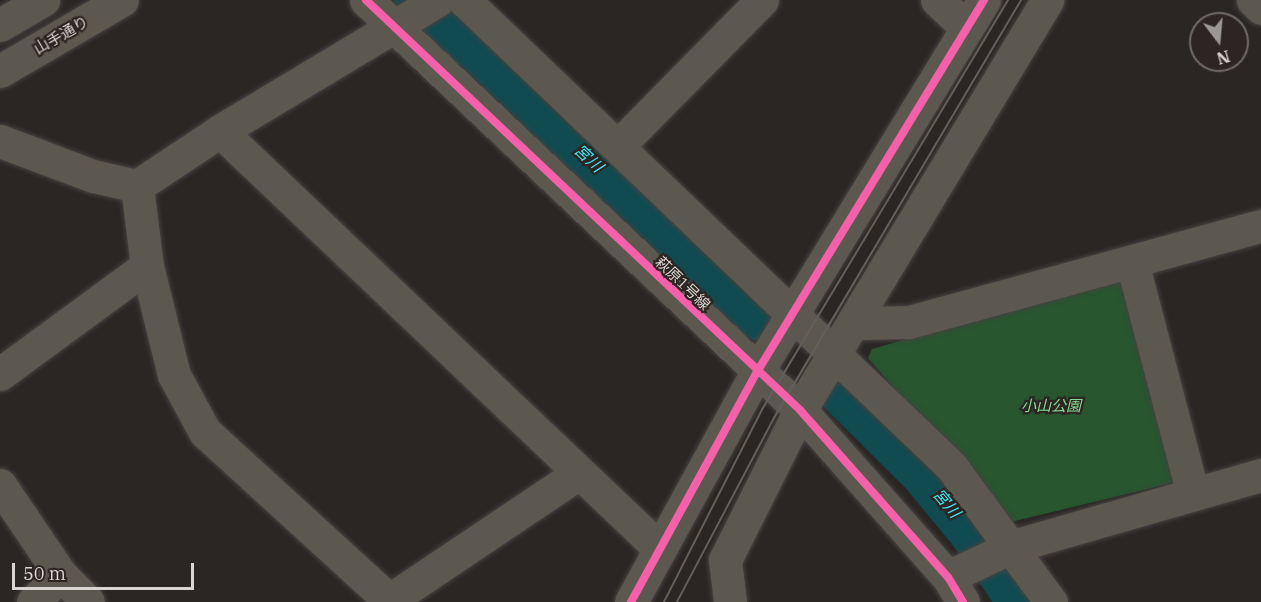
<!DOCTYPE html>
<meta charset="utf-8">
<style>
body{margin:0}
#map{position:relative;width:1261px;height:602px;overflow:hidden;background:#2a2624;font-family:"IBM Plex Serif","Noto Sans JP",serif}
div>[style]{position:absolute}
.green>*{inset:0;background:#27562f}
.river>*{height:44px;margin:-22px;padding:0 22px;transform-origin:22px;border-radius:22px;background:#104b51}
.roads{filter:drop-shadow(0 0 2px #454241) drop-shadow(0 0 2px #454241)}
.minor>*{height:33px;margin:-16.5px;padding:0 16.5px;transform-origin:16.5px;border-radius:16.5px;background:#5c574f}
.tram>*{height:1.5px;margin:-0.75px;padding:0 0.75px;transform-origin:0.75px;border-radius:0.75px;background:#645f5a}
.cycleway>*{height:8px;margin:-4px;padding:0 4px;transform-origin:4px;border-radius:4px;background:#f560ab}
span{translate:-50% -50%;white-space:nowrap;text-align:center;line-height:1.15;-webkit-text-stroke:4.5px #2c2522;paint-order:stroke}
.street-label{font-size:15px;color:#d9d5d2}
.park-label{font-size:15px;color:#84db91;font-style:italic}
.water-label{font-size:16px;color:#3de8f6;font-style:italic}
.north{position:absolute;left:1189px;top:12px;width:60px;height:60px;box-sizing:border-box;background:#2c2522;border:2px solid #716b68;border-radius:50%;rotate:164deg;font-size:16px;font-weight:700;line-height:24px;text-align:center;color:#d9d5d2}
.north::after{content:'';display:block;margin:auto;width:21px;height:27px;background:#9c9895;clip-path:polygon(50% 0,100% 100%,50% 72%,0 100%)}
.scale{position:absolute;left:12px;top:563px;width:182px;height:27px;box-sizing:border-box;border:3px solid #d9d5d2;border-top:0;padding-left:8px;font-size:18px;line-height:21px;white-space:nowrap;color:#d9d5d2;-webkit-text-stroke:4px #2c2522;paint-order:stroke}
</style>
<div id="map">
<div class="green">
<div style="clip-path:polygon(1119px 278px,1127px 283px,1179px 471px,1172px 483px,1011px 522px,868px 358px,872px 349px)"></div>
</div>
<div class="river">
<div style="left:416px;top:0;width:87px;rotate:40.3deg"></div>
<div style="left:482px;top:56px;width:382px;rotate:43.5deg"></div>
<div style="left:837px;top:389px;width:118px;rotate:44.7deg"></div>
<div style="left:921px;top:472px;width:82px;rotate:50.5deg"></div>
<div style="left:973px;top:535px;width:81px;rotate:55.5deg"></div>
</div>
<div class="roads">
<div class="minor">
<div style="left:366px;top:0;width:597px;rotate:43.37deg"></div>
<div style="left:800px;top:410px;width:223px;rotate:48.5deg"></div>
<div style="left:948px;top:577px;width:29px;rotate:59deg"></div>
<div style="left:464px;top:0;width:674px;rotate:43.74deg"></div>
<div style="left:951px;top:466px;width:169px;rotate:53.7deg"></div>
<div style="left:937px;top:0;width:41px;rotate:43deg"></div>
<div style="left:1253px;top:0;width:11px;rotate:45deg"></div>
<div style="left:0;top:25px;width:50px;rotate:-30.2deg"></div>
<div style="left:0;top:71px;width:141px;rotate:-30.2deg"></div>
<div style="left:220px;top:131px;width:604px;rotate:43.52deg"></div>
<div style="left:0;top:141px;width:99px;rotate:20.6deg"></div>
<div style="left:93px;top:176px;width:45px;rotate:12.8deg"></div>
<div style="left:137px;top:186px;width:81px;rotate:82.9deg"></div>
<div style="left:147px;top:266px;width:112px;rotate:76.1deg"></div>
<div style="left:174px;top:375px;width:65px;rotate:61.5deg"></div>
<div style="left:205px;top:432px;width:248px;rotate:42.4deg"></div>
<div style="left:618px;top:146px;width:205px;rotate:-45.4deg"></div>
<div style="left:137px;top:186px;width:100px;rotate:-33.5deg"></div>
<div style="left:220px;top:131px;width:254px;rotate:-31deg"></div>
<div style="left:1132px;top:262px;width:240px;rotate:75.3deg"></div>
<div style="left:857px;top:318px;width:9px;rotate:32deg"></div>
<div style="left:865px;top:323px;width:44px;rotate:-1.3deg"></div>
<div style="left:909px;top:322px;width:365px;rotate:-15.3deg"></div>
<div style="left:0;top:374px;width:182px;rotate:-36.3deg"></div>
<div style="left:0;top:485px;width:109px;rotate:55.9deg"></div>
<div style="left:61px;top:575px;width:38px;rotate:45deg"></div>
<div style="left:948px;top:577px;width:72px;rotate:-25.5deg"></div>
<div style="left:1013px;top:546px;width:258px;rotate:-16deg"></div>
<div style="left:33px;top:602px;width:39px;rotate:-44deg"></div>
<div style="left:387px;top:602px;width:231px;rotate:-33.9deg"></div>
<div style="left:631px;top:602px;width:262px;rotate:-61.3deg"></div>
<div style="left:757px;top:372px;width:436px;rotate:-58.6deg"></div>
<div style="left:730px;top:602px;width:42px;rotate:-96.8deg"></div>
<div style="left:725px;top:560px;width:168px;rotate:-63.4deg"></div>
<div style="left:800px;top:410px;width:479px;rotate:-58.9deg"></div>
</div>
</div>
<div class="tram">
<div style="left:664px;top:602px;width:218px;rotate:-63deg"></div>
<div style="left:763px;top:408px;width:476px;rotate:-59deg"></div>
<div style="left:677px;top:602px;width:208px;rotate:-62.2deg"></div>
<div style="left:774px;top:418px;width:486px;rotate:-59.4deg"></div>
</div>
<div class="cycleway">
<div style="left:366px;top:0;width:597px;rotate:43.37deg"></div>
<div style="left:800px;top:410px;width:223px;rotate:48.5deg"></div>
<div style="left:948px;top:577px;width:29px;rotate:59deg"></div>
<div style="left:631px;top:602px;width:262px;rotate:-61.3deg"></div>
<div style="left:757px;top:372px;width:436px;rotate:-58.6deg"></div>
</div>
<div class="street-label">
<span style="left:61px;top:35px;rotate:-30deg">山手通り</span>
<span style="left:683px;top:283px;rotate:44deg">萩原1号線</span>
</div>
<div class="park-label">
<span style="left:1051px;top:406px">小山公園</span>
</div>
<div class="water-label">
<span style="left:589px;top:158px;rotate:43deg">宮川</span>
<span style="left:947px;top:503px;rotate:50deg">宮川</span>
</div>
<div class="north">N</div>
<div class="scale">50 m</div>
</div>
